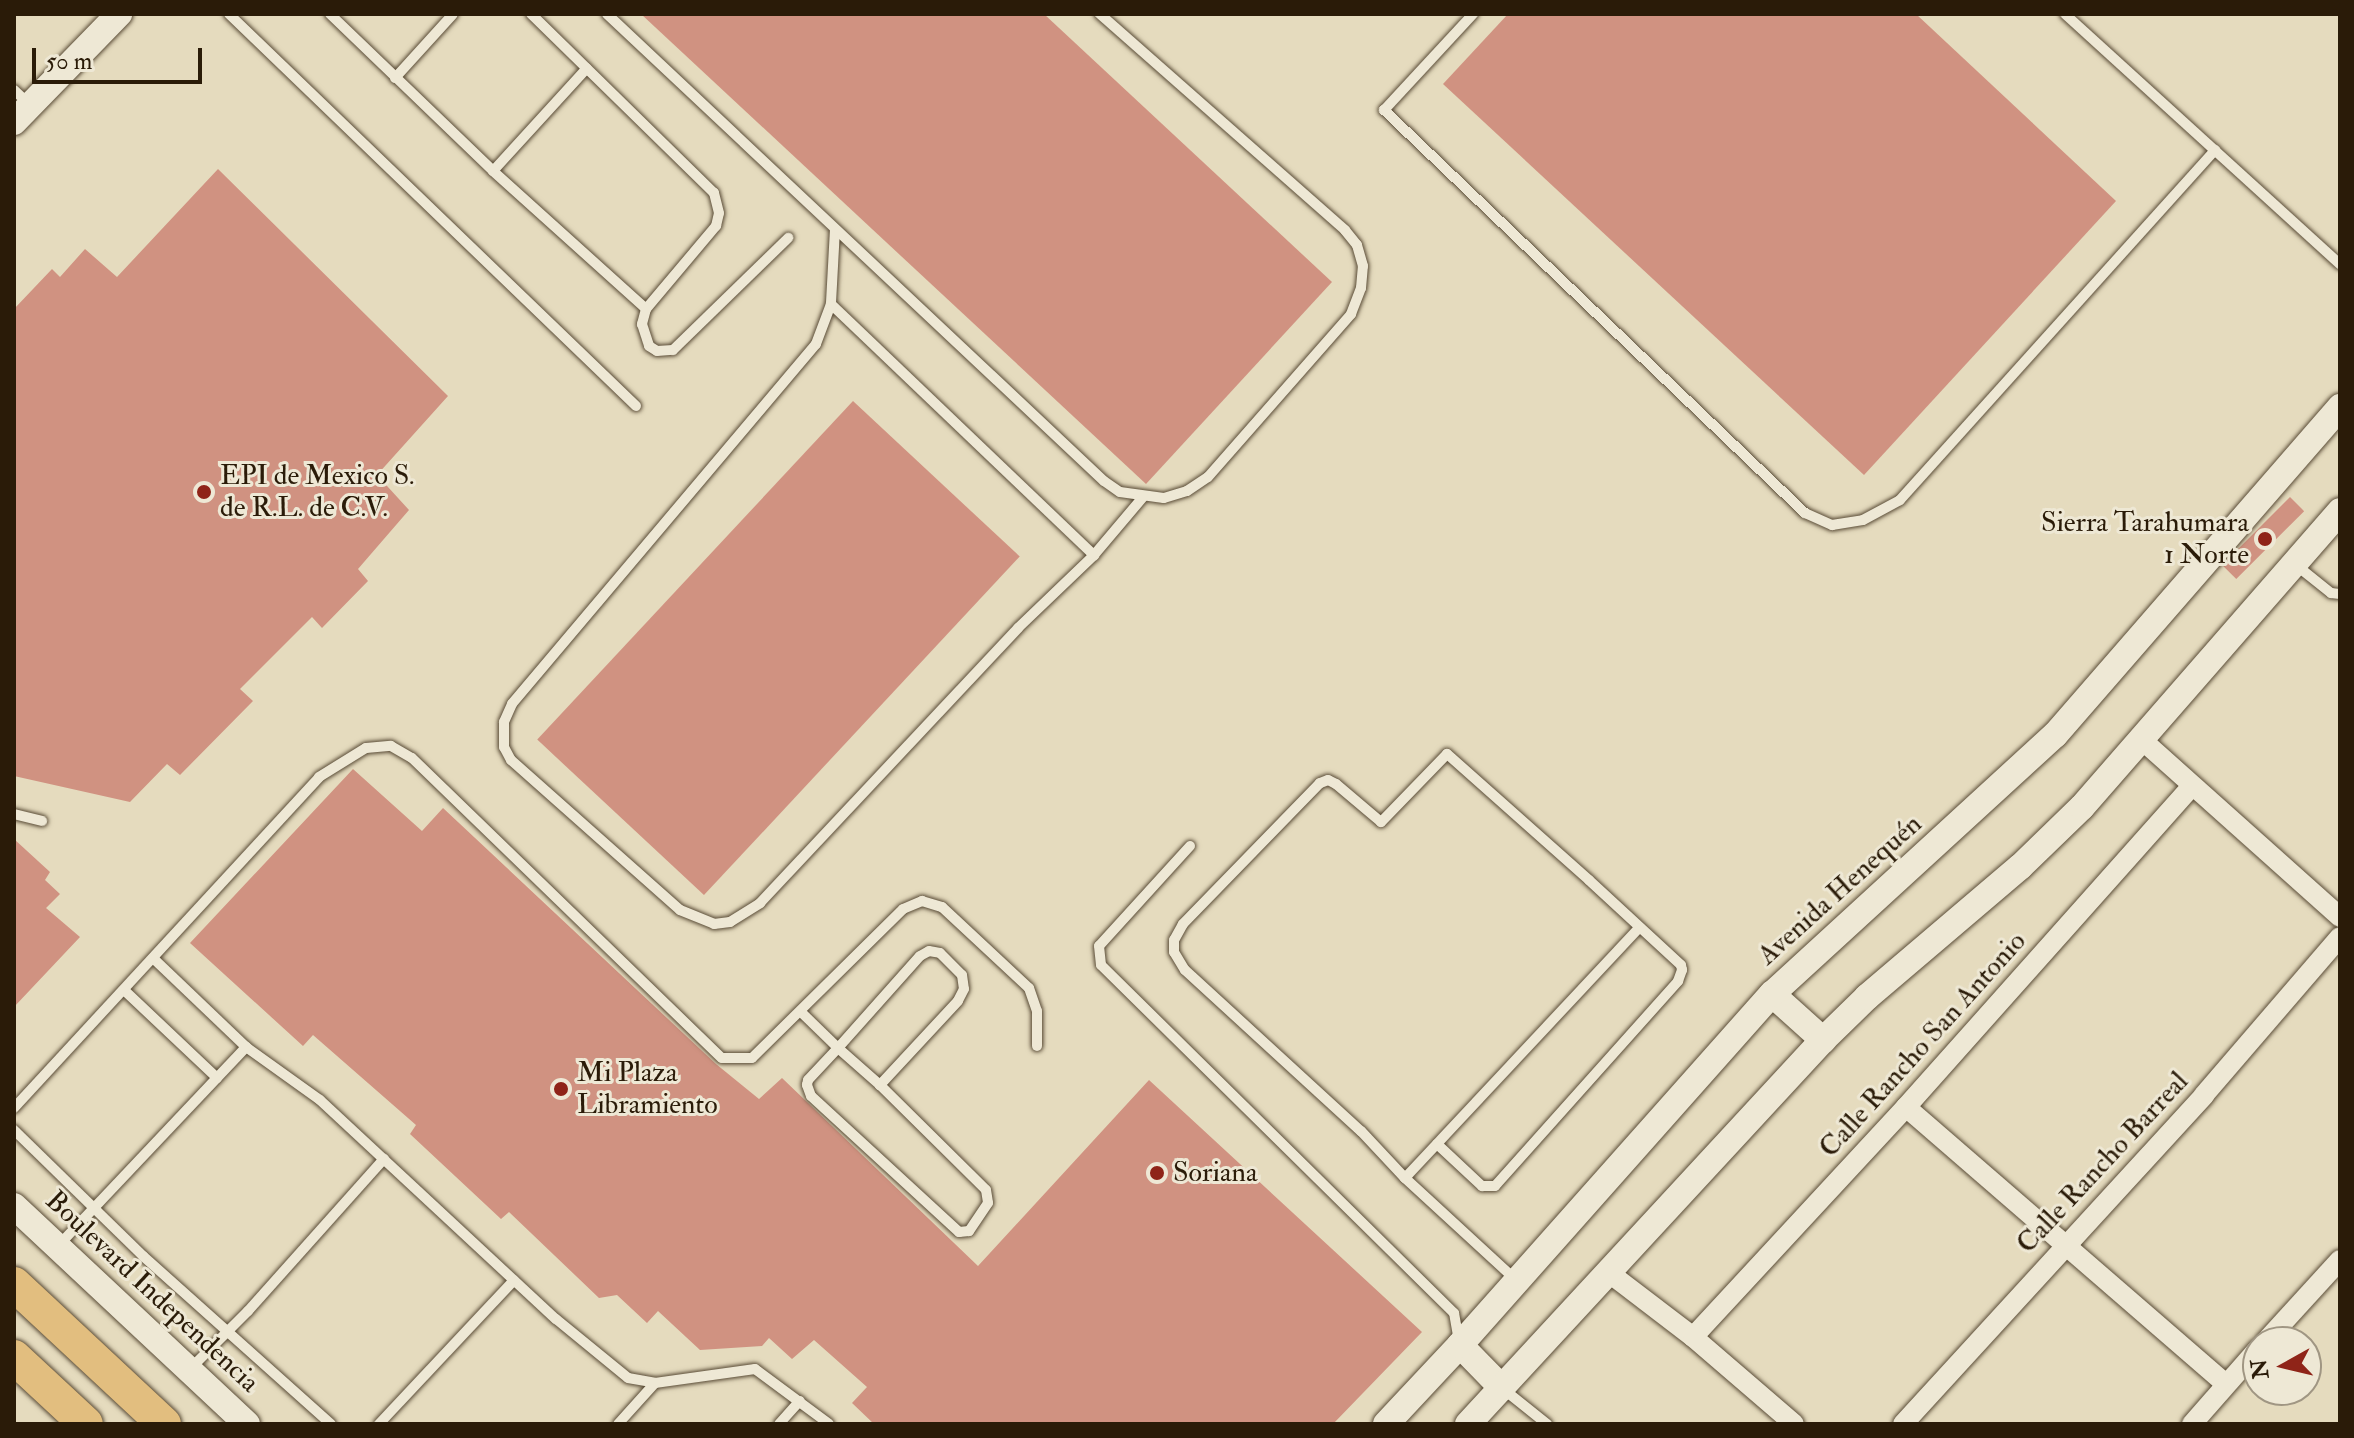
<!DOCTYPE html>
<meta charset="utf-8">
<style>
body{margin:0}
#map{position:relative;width:2354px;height:1438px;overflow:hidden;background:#e5dbbe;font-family:"IM FELL Double Pica",serif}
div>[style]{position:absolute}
.building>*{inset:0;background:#d09281;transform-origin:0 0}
.roads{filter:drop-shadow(0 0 2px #594b36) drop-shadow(0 0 2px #594b36)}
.lane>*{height:10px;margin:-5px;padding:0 5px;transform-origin:5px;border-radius:5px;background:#eee8d5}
.street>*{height:20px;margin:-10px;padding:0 10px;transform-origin:10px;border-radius:10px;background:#eee8d5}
.secondary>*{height:26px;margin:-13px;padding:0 13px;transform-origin:13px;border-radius:13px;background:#eee8d5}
.highway>*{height:34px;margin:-17px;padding:0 17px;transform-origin:17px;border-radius:17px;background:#e2be7f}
.dots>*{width:22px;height:22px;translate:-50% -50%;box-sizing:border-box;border:4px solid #eee8d5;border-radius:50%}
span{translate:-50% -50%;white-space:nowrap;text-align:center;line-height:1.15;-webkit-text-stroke:6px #eee8d5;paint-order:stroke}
.poi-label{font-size:28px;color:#2a1b08}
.left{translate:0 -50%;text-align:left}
.right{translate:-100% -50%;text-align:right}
.street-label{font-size:28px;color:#2a1b08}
.frame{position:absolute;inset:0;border:16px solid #2a1b08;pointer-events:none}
.north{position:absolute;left:2242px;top:1326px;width:80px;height:80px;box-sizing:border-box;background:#eee8d5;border:2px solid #a09683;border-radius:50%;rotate:262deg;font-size:22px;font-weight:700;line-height:32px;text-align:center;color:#2a1b08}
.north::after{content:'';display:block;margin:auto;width:28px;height:36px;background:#8f2418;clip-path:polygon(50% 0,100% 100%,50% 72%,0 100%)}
.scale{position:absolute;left:32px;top:48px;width:170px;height:36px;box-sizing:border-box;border:4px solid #2a1b08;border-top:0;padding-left:10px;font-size:24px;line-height:28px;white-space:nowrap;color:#2a1b08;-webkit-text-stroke:6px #eee8d5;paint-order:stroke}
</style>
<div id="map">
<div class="building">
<div style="clip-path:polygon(641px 14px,1044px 14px,1332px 282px,1146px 484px)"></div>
<div style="clip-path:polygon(1508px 14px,1916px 14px,2116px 201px,1864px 475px,1443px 84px)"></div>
<div style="clip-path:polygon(218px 169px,448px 396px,377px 475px,409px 510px,358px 569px,368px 581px,322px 628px,312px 617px,240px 689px,253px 701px,180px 775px,167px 764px,130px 802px,14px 776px,14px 309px,52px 269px,60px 277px,85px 249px,117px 277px)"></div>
<div style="left:853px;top:401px;width:228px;height:463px;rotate:43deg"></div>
<div style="left:2290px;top:497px;width:20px;height:96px;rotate:45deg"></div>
<div style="clip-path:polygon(353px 769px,422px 831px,443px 808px,716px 1064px,759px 1099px,782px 1078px,978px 1266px,1149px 1080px,1422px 1332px,1333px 1424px,874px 1424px,852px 1403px,867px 1387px,814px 1340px,792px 1359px,769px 1338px,762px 1346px,700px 1350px,658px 1311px,647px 1323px,617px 1295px,599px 1298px,509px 1212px,501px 1219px,410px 1134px,416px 1125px,313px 1035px,303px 1046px,190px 943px)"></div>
<div style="clip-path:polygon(14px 839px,50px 872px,45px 880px,60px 894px,46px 908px,80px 937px,14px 1007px)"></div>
</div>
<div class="roads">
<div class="lane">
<div style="left:229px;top:14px;width:565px;rotate:43.92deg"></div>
<div style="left:330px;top:14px;width:226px;rotate:43.9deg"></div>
<div style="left:493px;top:171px;width:206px;rotate:42deg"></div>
<div style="left:646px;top:309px;width:109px;rotate:-49.9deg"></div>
<div style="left:716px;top:226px;width:13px;rotate:-77deg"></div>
<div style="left:719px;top:213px;width:21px;rotate:-104deg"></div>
<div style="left:714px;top:193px;width:256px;rotate:-135.6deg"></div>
<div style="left:607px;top:14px;width:682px;rotate:43.22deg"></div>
<div style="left:1104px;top:481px;width:19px;rotate:35deg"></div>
<div style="left:1120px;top:492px;width:44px;rotate:7.8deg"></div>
<div style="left:1164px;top:498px;width:24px;rotate:-17deg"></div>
<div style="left:1187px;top:491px;width:25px;rotate:-34deg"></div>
<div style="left:1208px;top:477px;width:217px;rotate:-48.7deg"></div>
<div style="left:1351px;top:314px;width:28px;rotate:-69deg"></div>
<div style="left:1361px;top:288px;width:22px;rotate:-85deg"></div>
<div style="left:1363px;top:266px;width:22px;rotate:-106deg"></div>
<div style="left:1357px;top:245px;width:19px;rotate:-129deg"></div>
<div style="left:1345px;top:230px;width:327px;rotate:-138.6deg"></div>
<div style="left:1473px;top:14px;width:131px;rotate:132.8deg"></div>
<div style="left:1384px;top:110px;width:583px;rotate:43.75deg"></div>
<div style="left:1805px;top:513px;width:30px;rotate:24deg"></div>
<div style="left:1832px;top:525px;width:31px;rotate:-9deg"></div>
<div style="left:1863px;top:520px;width:42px;rotate:-28.4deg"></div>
<div style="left:1900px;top:500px;width:471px;rotate:-48deg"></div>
<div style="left:2065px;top:14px;width:372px;rotate:42.3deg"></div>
<div style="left:395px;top:78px;width:86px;rotate:-47.8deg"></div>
<div style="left:14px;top:90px;width:21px;rotate:43deg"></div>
<div style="left:493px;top:171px;width:139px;rotate:-47.6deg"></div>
<div style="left:835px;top:229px;width:75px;rotate:93.1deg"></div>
<div style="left:831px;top:304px;width:43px;rotate:110.6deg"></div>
<div style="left:816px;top:344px;width:471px;rotate:130.2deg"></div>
<div style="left:512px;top:704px;width:20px;rotate:114deg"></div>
<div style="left:504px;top:722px;width:25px;rotate:90deg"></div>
<div style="left:504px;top:747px;width:15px;rotate:62deg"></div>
<div style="left:511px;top:760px;width:226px;rotate:41.6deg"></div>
<div style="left:680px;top:910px;width:37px;rotate:22deg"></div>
<div style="left:714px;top:924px;width:16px;rotate:-7deg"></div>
<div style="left:730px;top:922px;width:36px;rotate:-32deg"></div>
<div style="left:760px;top:903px;width:377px;rotate:-46.8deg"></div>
<div style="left:1018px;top:628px;width:105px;rotate:-43.8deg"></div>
<div style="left:1094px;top:555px;width:76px;rotate:-49.8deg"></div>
<div style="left:831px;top:304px;width:364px;rotate:43.7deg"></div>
<div style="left:646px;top:309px;width:16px;rotate:105deg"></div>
<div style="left:642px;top:324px;width:23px;rotate:72deg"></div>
<div style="left:649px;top:346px;width:9px;rotate:32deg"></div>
<div style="left:657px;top:351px;width:16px;rotate:-4deg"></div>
<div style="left:673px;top:350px;width:161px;rotate:-44.2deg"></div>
<div style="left:2296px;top:565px;width:45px;rotate:38.7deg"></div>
<div style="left:2331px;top:593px;width:9px;rotate:6deg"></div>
<div style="left:14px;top:814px;width:29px;rotate:14deg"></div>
<div style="left:1190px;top:846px;width:135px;rotate:132.3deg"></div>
<div style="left:1099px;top:946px;width:19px;rotate:84deg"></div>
<div style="left:1101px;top:965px;width:496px;rotate:44.6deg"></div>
<div style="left:1454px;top:1313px;width:27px;rotate:80deg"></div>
<div style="left:153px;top:958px;width:129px;rotate:43.7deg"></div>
<div style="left:246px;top:1047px;width:91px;rotate:35.6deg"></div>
<div style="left:320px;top:1100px;width:322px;rotate:42.9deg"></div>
<div style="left:556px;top:1319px;width:93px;rotate:39.3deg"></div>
<div style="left:628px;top:1378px;width:27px;rotate:10deg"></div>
<div style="left:655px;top:1383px;width:101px;rotate:-8deg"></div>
<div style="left:755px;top:1369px;width:92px;rotate:36.6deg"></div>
<div style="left:124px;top:990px;width:128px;rotate:43.4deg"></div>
<div style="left:801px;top:1012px;width:52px;rotate:44.2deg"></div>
<div style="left:838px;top:1048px;width:56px;rotate:41.4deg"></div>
<div style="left:880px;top:1085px;width:149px;rotate:44.7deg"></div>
<div style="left:986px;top:1190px;width:13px;rotate:81deg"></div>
<div style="left:988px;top:1203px;width:34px;rotate:124deg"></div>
<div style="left:969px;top:1231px;width:10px;rotate:174deg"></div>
<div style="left:959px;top:1232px;width:201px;rotate:-137.4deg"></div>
<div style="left:811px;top:1096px;width:12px;rotate:-110deg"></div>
<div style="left:807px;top:1085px;width:5px;rotate:-79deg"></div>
<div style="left:808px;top:1080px;width:44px;rotate:-46.8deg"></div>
<div style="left:838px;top:1048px;width:123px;rotate:-48.3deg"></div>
<div style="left:920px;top:956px;width:10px;rotate:-29deg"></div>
<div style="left:929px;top:951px;width:11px;rotate:10deg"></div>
<div style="left:940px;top:953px;width:31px;rotate:45deg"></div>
<div style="left:962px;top:975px;width:14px;rotate:82deg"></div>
<div style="left:964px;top:989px;width:13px;rotate:117deg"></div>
<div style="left:958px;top:1001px;width:115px;rotate:132.9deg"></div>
<div style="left:14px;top:1108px;width:450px;rotate:-47.3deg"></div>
<div style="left:319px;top:777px;width:55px;rotate:-31.7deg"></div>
<div style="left:366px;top:748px;width:25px;rotate:-5deg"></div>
<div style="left:391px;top:746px;width:24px;rotate:30deg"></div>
<div style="left:412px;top:758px;width:431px;rotate:44.1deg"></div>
<div style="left:722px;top:1058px;width:30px"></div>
<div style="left:752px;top:1058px;width:212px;rotate:-44.6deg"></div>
<div style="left:903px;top:909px;width:21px;rotate:-23deg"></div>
<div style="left:922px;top:901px;width:21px;rotate:17deg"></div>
<div style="left:942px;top:907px;width:119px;rotate:43deg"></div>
<div style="left:1029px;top:988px;width:24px;rotate:71deg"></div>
<div style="left:1037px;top:1011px;width:35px;rotate:90deg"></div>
<div style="left:14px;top:1130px;width:180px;rotate:44.3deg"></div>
<div style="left:143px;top:1256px;width:252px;rotate:41.8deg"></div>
<div style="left:1437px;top:1144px;width:62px;rotate:43deg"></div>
<div style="left:1482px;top:1186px;width:13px"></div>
<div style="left:1495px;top:1186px;width:275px;rotate:-48.2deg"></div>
<div style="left:1678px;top:981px;width:12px;rotate:-70deg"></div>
<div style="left:1682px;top:970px;width:5px;rotate:-101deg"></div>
<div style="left:1681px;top:965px;width:125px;rotate:-137.3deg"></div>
<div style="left:1589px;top:880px;width:190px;rotate:-138.4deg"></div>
<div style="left:1447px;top:754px;width:95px;rotate:134.1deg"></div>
<div style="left:1381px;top:822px;width:59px;rotate:-139.8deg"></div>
<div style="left:1336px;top:784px;width:9px;rotate:-153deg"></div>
<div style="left:1328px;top:780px;width:9px;rotate:159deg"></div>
<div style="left:1320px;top:783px;width:197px;rotate:134.2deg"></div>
<div style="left:1183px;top:924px;width:18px;rotate:119deg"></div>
<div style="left:1174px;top:940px;width:12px;rotate:90deg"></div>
<div style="left:1174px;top:952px;width:21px;rotate:59deg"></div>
<div style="left:1185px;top:970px;width:239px;rotate:42.5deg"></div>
<div style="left:1361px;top:1131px;width:64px;rotate:46.9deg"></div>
<div style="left:1405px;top:1178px;width:152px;rotate:42.6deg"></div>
<div style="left:1405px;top:1178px;width:342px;rotate:-46.9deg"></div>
<div style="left:58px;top:1246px;width:274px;rotate:-46.6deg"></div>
<div style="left:190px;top:1369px;width:82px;rotate:-45deg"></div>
<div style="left:248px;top:1311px;width:204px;rotate:-48.2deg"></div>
<div style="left:1502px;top:1388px;width:58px;rotate:38.7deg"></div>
<div style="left:379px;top:1424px;width:197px;rotate:-46.8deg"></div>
<div style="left:618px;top:1424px;width:55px;rotate:-47.9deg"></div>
<div style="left:779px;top:1424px;width:31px;rotate:-48deg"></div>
</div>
<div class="street">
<div style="left:2141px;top:739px;width:267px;rotate:41.8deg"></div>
<div style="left:1906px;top:1107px;width:423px;rotate:40.9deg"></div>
<div style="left:1608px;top:1272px;width:107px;rotate:37.4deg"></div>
<div style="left:1693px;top:1337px;width:133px;rotate:40.7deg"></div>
<div style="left:1693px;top:1337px;width:313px;rotate:-47.2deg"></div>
<div style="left:1906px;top:1107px;width:429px;rotate:-48.3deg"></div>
<div style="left:2265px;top:1342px;width:111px;rotate:-47.6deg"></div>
<div style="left:1903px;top:1424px;width:446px;rotate:-47.5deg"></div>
<div style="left:2204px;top:1095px;width:208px;rotate:-49.3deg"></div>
<div style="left:2192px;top:1424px;width:100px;rotate:-48.7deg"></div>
</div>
<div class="secondary">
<div style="left:14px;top:122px;width:151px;rotate:-45.8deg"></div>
<div style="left:1772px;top:994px;width:69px;rotate:42deg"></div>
<div style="left:14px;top:1206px;width:319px;rotate:43.1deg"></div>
<div style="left:1460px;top:1345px;width:60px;rotate:45.7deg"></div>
<div style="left:1386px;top:1424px;width:108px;rotate:-46.9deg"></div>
<div style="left:1460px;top:1345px;width:470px;rotate:-48.4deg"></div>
<div style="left:1772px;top:994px;width:384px;rotate:-42.5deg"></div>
<div style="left:2055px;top:735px;width:435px;rotate:-49deg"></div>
<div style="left:1468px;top:1424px;width:523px;rotate:-47.25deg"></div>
<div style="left:1823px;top:1040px;width:62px;rotate:-44.3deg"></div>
<div style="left:1867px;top:997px;width:201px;rotate:-40.4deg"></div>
<div style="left:2020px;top:867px;width:86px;rotate:-44.1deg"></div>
<div style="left:2082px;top:807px;width:393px;rotate:-48.9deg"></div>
</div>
<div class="highway">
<div style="left:14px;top:1284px;width:205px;rotate:43deg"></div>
<div style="left:14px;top:1357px;width:98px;rotate:42.9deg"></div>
</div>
</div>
<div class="dots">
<div style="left:204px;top:492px;background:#8f2418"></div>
<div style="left:2265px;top:539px;background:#8f2418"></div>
<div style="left:561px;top:1089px;background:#8f2418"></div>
<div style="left:1157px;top:1173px;background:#8f2418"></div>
</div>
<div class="poi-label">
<span class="left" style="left:220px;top:492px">EPI de Mexico S.<br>de R.L. de C.V.</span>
<span class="right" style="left:2249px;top:539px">Sierra Tarahumara<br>1 Norte</span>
<span class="left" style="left:577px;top:1089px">Mi Plaza<br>Libramiento</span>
<span class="left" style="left:1173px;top:1173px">Soriana</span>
</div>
<div class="street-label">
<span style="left:1840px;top:890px;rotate:-42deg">Avenida Henequén</span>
<span style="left:1923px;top:1045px;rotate:-48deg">Calle Rancho San Antonio</span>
<span style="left:2103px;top:1163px;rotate:-47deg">Calle Rancho Barreal</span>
<span style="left:152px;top:1292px;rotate:43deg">Boulevard Independencia</span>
</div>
<div class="frame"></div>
<div class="north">N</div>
<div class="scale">50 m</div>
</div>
